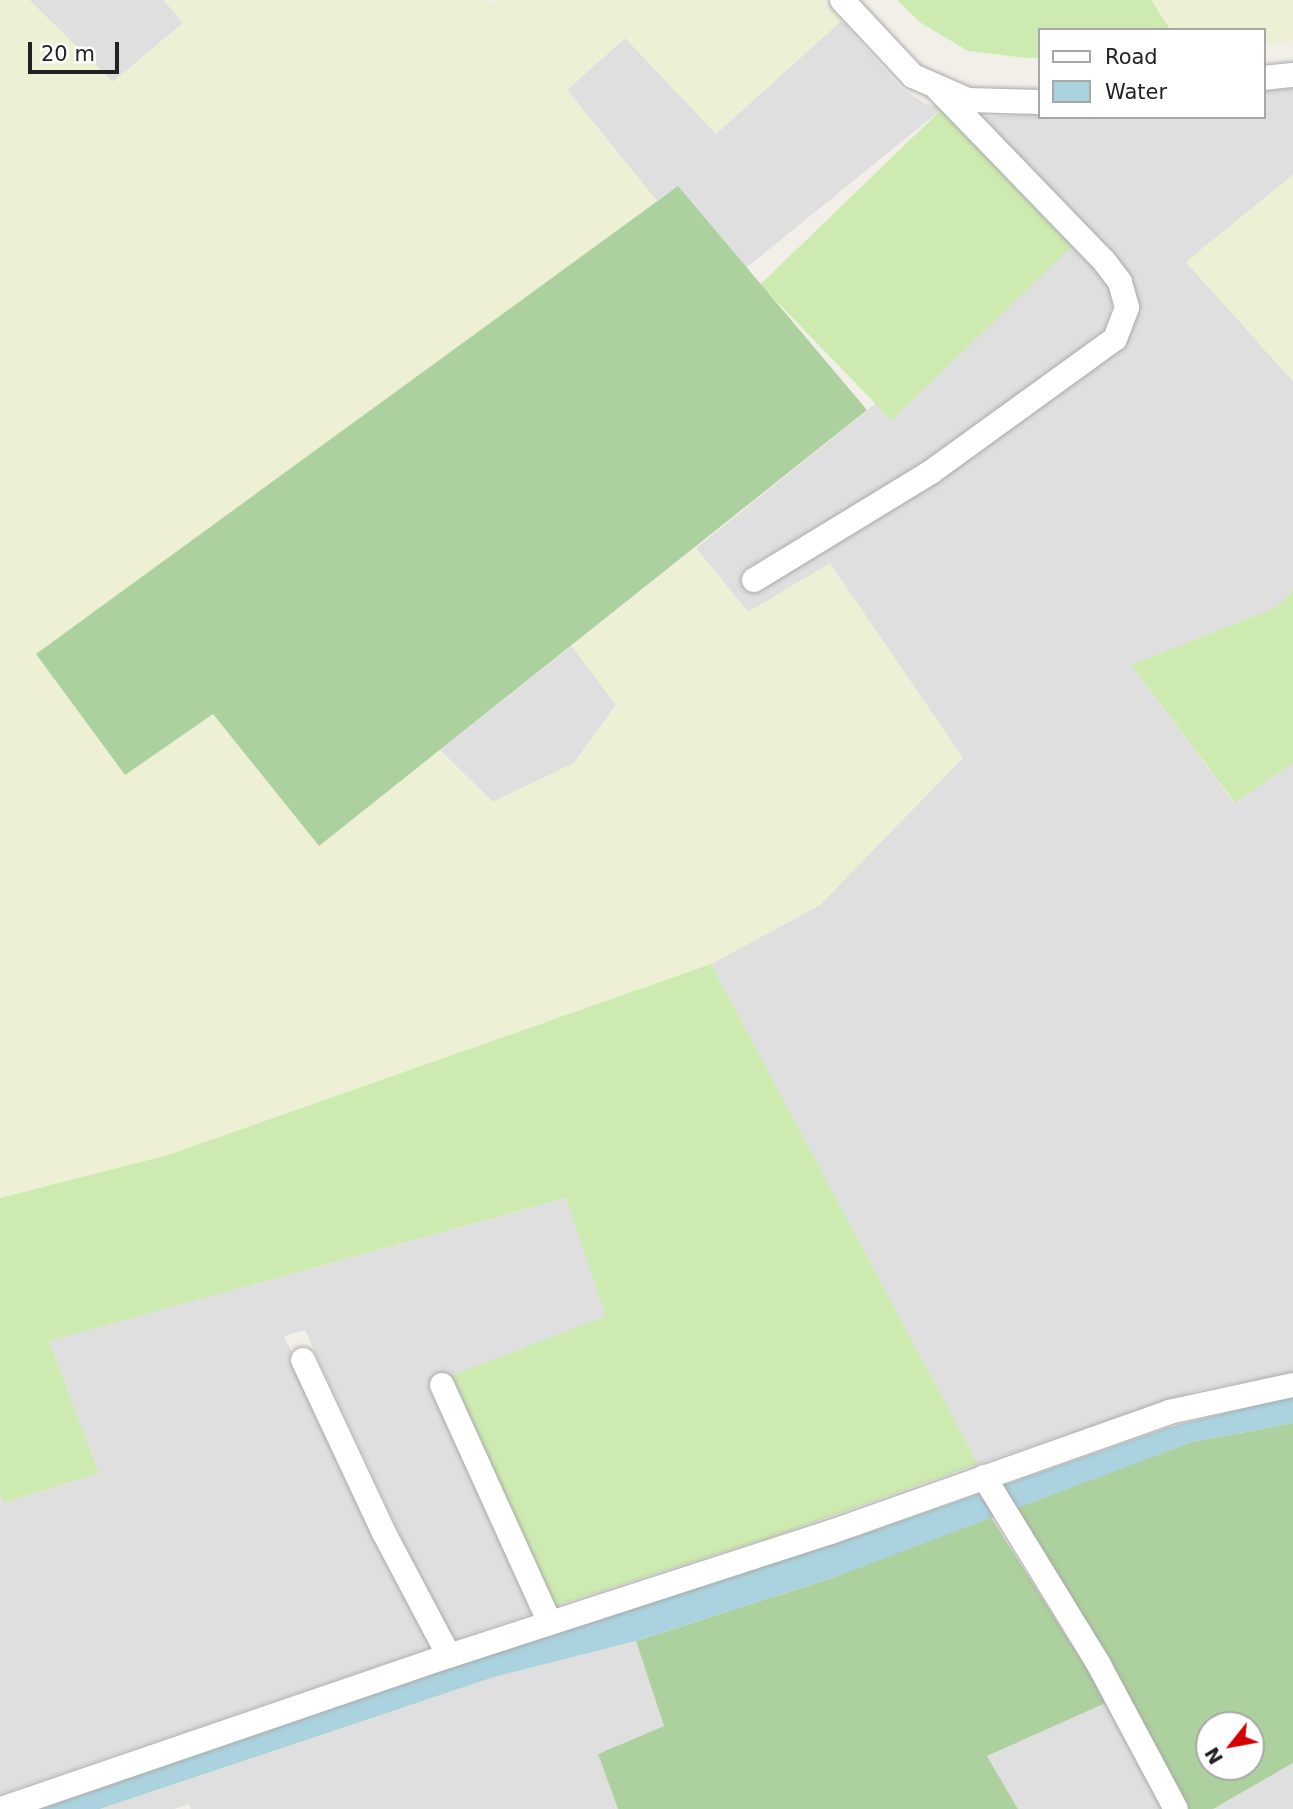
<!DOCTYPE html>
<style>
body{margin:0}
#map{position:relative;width:1293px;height:1809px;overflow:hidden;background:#f2efe9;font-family:"DejaVu Sans",sans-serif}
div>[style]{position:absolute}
.residential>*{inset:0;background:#e0dfdf}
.farmland>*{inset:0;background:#eef0d5}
.grass>*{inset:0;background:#cdebb0;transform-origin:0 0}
.forest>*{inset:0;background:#add19e}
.water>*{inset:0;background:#aad3df}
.roads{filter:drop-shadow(0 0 2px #a9a9a9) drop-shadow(0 0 2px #a9a9a9)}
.street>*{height:24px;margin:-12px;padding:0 12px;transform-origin:12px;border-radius:12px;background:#fff}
span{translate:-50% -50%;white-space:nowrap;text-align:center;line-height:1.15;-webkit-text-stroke:5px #fff;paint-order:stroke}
.legend{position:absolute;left:1038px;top:28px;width:228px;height:91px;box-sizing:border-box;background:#fff;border:2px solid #a7a7a7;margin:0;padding:9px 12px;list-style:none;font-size:21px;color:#222}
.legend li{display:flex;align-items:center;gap:14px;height:35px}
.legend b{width:35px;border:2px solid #a7a7a7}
.north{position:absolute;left:1195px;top:1711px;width:70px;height:70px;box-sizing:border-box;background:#fff;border:2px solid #a7a7a7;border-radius:50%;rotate:239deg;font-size:19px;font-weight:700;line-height:28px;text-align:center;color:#222}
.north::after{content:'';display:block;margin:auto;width:24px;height:32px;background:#d40000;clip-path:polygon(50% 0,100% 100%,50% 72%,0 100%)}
.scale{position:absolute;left:28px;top:42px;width:91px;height:32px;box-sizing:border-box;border:4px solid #222;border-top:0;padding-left:9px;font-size:21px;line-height:24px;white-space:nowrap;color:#222;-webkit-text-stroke:5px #fff;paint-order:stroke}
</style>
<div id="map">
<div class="residential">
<div style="clip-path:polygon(29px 0,164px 0,183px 23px,113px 82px)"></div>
<div style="clip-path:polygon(841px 21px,902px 89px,924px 103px,943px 108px,746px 268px,678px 187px,657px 201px,567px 90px,626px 37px,716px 134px)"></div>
<div style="clip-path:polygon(1293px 88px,1293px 175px,1186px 262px,1293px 381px,1293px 590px,1277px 607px,1131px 665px,1234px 803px,1293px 763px,1293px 1373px,1198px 1390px,978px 1464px,711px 964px,820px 905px,748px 612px,696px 548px,1074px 244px,1108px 280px,1112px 304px,1105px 331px,898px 481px,744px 570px,755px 589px,1134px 312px,1136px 289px,1108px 249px,1040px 188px,985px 117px,1039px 113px,1039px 117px,1263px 117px,1263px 91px)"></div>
<div style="clip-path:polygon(572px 646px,616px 705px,574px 763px,493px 802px,440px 750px)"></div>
<div style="clip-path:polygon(567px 1198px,607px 1316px,431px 1384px,534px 1613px,450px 1641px,305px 1330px,284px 1336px,433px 1647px,0 1794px,0 1493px,5px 1503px,99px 1473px,49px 1341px)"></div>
<div style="clip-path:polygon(636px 1641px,664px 1726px,598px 1754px,618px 1809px,191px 1809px,189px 1804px,174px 1809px,100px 1809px,494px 1677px)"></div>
<div style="clip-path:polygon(1108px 1702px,1164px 1809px,1018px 1809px,987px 1756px)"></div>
<div style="clip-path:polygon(1293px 1763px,1293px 1809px,1213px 1809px)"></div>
</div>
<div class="farmland">
<div style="clip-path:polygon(0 0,29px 0,113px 82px,183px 23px,164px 0,488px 0,492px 4px,499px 0,823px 0,841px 21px,716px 134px,625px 38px,567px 90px,657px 201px,36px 655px,213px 714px,319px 846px,440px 750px,493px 802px,574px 763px,616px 705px,572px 646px,696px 548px,748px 612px,830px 563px,963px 758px,820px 905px,711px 964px,168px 1155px,0 1198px)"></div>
<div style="clip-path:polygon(1151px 0,1293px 0,1293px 41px,1263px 45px,1263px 30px,1171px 30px)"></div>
<div style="clip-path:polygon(1293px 175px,1293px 381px,1186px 262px)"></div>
</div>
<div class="grass">
<div style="clip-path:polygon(897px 0,1151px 0,1171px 30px,1039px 30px,1039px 58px,1026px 58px,968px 51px,921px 23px)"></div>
<div style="left:943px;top:108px;width:189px;height:254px;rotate:46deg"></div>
<div style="clip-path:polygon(1293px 590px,1293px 763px,1235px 803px,1131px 665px,1277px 607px)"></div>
<div style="clip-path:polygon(711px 964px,978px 1464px,783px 1533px,554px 1606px,448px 1377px,606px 1316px,566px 1198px,49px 1341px,99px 1473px,4px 1503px,0 1493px,0 1198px,168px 1155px)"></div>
</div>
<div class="forest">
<div style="clip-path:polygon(678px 186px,867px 410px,319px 846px,213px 714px,125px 775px,36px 654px)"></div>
<div style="clip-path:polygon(evenodd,1293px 1423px,1293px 1763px,1213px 1809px,1186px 1809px,1016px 1505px,1192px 1442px,1293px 1423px,1209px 1725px,1251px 1725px,1251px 1767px,1209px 1767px,1209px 1725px)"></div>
<div style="clip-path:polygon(990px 1516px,1108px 1702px,987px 1756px,1018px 1809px,618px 1809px,598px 1754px,664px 1726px,636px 1641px,832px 1578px)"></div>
</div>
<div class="water">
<div style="clip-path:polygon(1293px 1396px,1293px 1423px,1192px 1442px,832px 1578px,636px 1641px,494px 1677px,100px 1809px,40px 1809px,644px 1602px,861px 1535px,1170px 1427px)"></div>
</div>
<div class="roads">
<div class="street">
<div style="left:842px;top:0;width:104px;rotate:46.9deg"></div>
<div style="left:913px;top:76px;width:60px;rotate:23.6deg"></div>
<div style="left:968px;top:100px;width:71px;rotate:1.6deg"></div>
<div style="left:1263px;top:78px;width:30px;rotate:-6deg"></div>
<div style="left:754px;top:580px;width:207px;rotate:-31.4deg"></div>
<div style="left:931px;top:472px;width:227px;rotate:-35.9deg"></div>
<div style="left:1115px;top:339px;width:34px;rotate:-69deg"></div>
<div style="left:1127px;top:307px;width:26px;rotate:-106deg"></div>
<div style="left:1120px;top:282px;width:26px;rotate:-127deg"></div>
<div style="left:1104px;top:261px;width:240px;rotate:-134deg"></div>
<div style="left:303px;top:1360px;width:191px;rotate:64.9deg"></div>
<div style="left:384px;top:1533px;width:139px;rotate:62.1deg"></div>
<div style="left:442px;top:1385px;width:261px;rotate:65.6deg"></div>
<div style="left:984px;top:1477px;width:220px;rotate:58.5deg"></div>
<div style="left:1099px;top:1665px;width:163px;rotate:61.9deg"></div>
<div style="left:1px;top:1809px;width:473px;rotate:-18.9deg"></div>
<div style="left:449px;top:1656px;width:402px;rotate:-18deg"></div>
<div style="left:831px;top:1532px;width:359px;rotate:-19.5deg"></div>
<div style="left:1169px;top:1412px;width:127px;rotate:-12.3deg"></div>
</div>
</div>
<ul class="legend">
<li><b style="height:9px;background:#fff"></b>Road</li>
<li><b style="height:19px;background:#aad3df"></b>Water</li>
</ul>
<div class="north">N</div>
<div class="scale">20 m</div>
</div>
